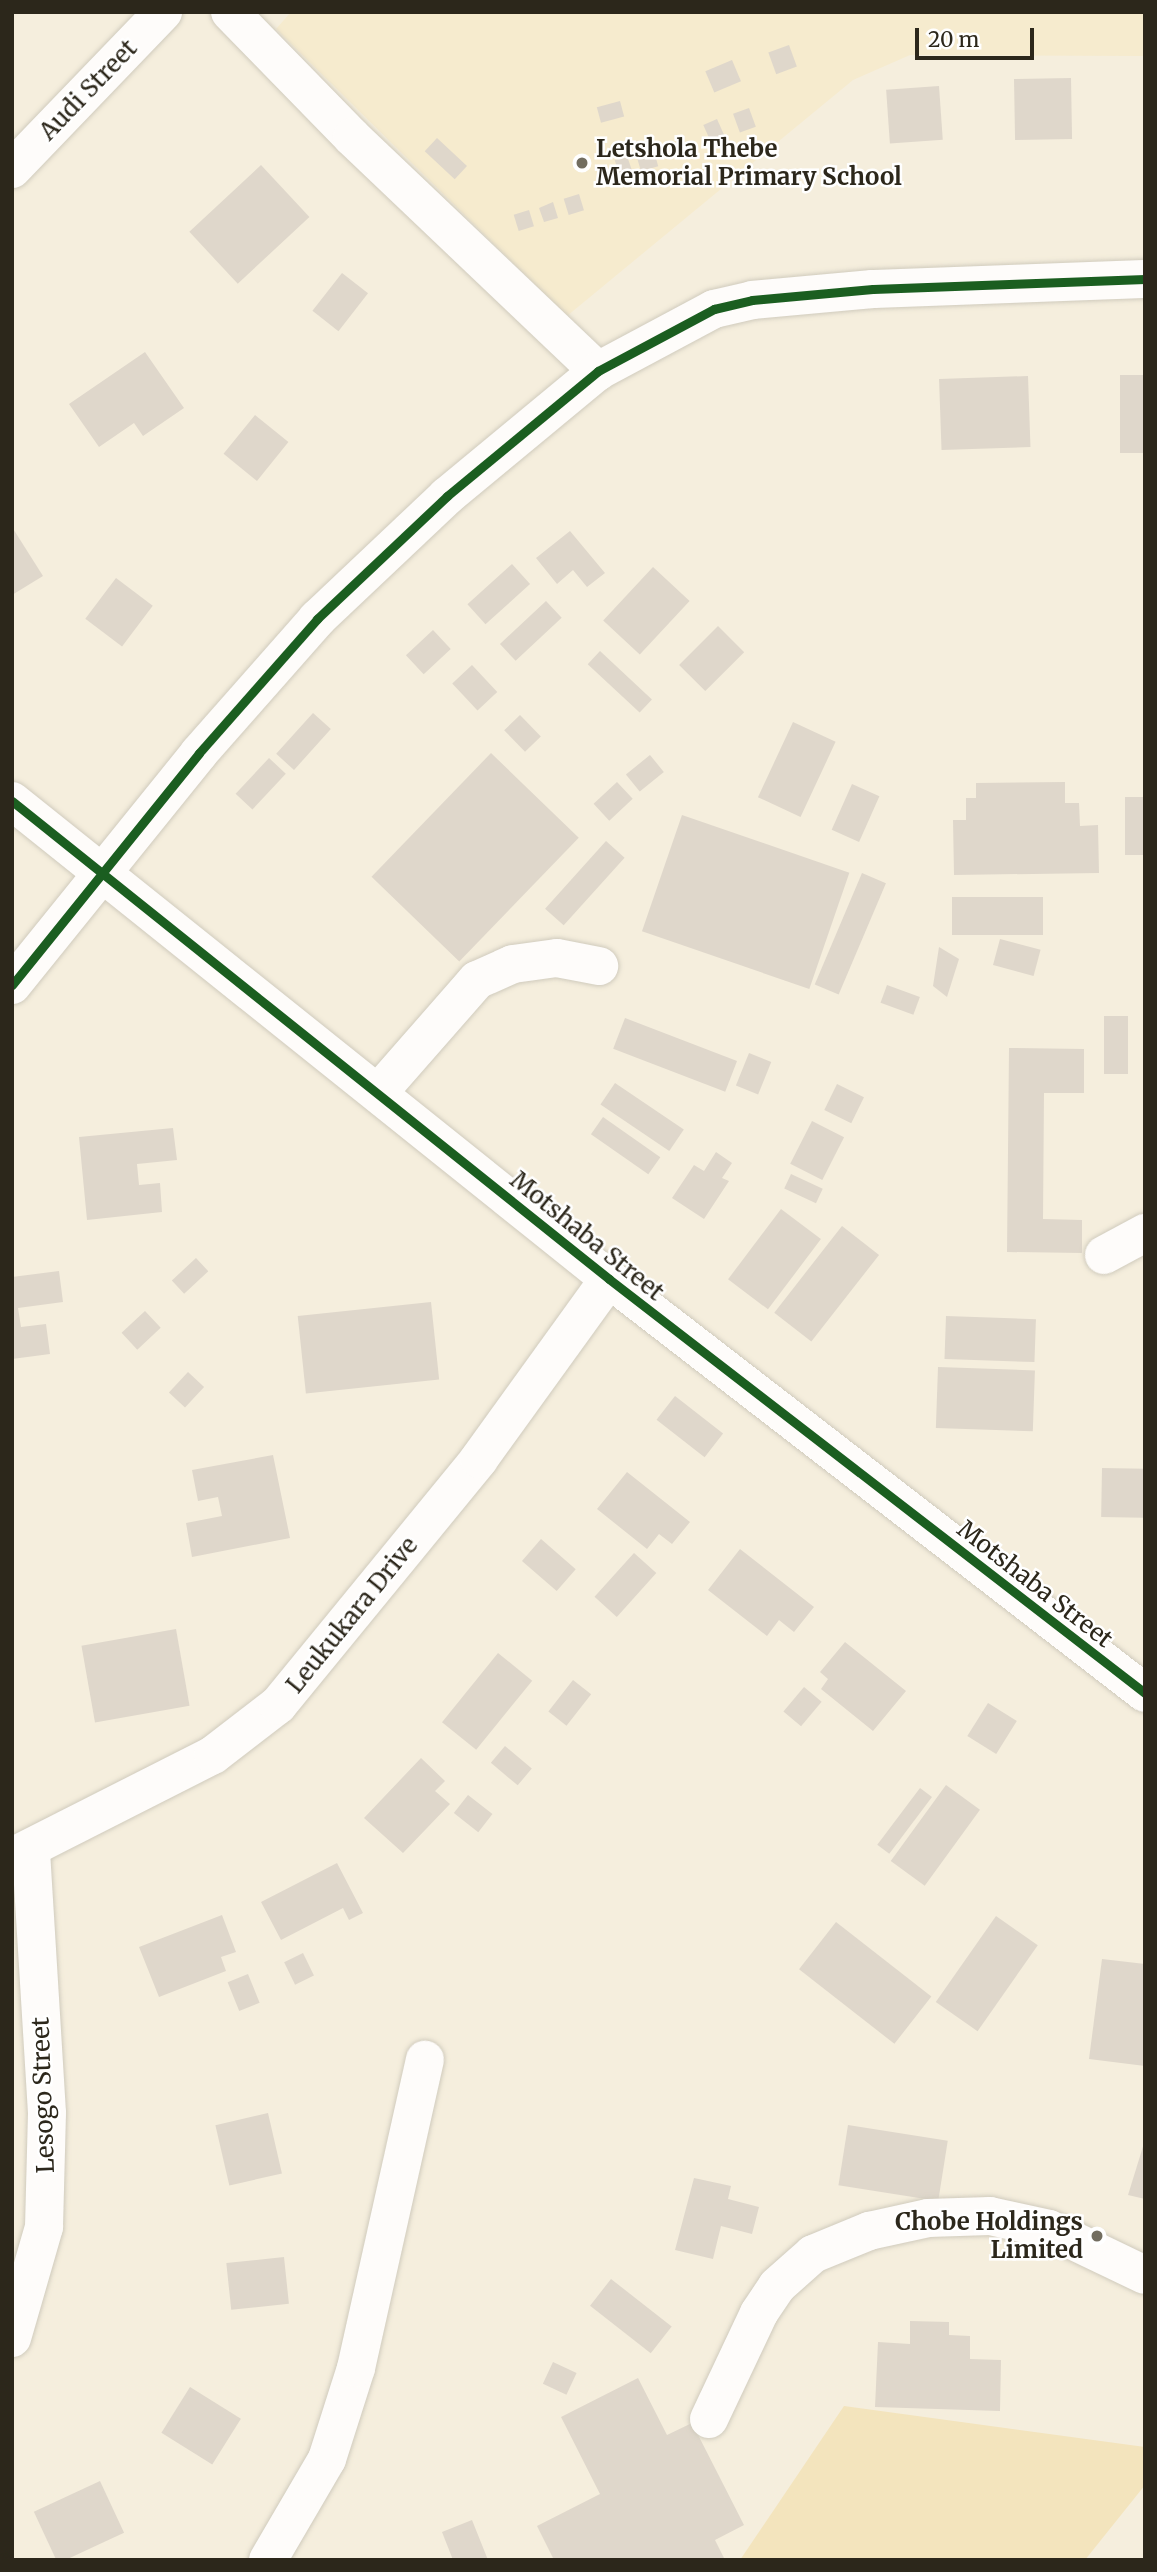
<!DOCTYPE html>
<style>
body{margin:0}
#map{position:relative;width:1157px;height:2572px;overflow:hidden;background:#f5eedd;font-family:Merriweather,serif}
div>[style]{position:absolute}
.built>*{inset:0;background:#f6ebce}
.green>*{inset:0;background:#f3e4bd}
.building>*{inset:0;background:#dfd7cb;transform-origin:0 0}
.roads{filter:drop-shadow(0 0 2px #d0cbbd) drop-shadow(0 0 2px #d0cbbd)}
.minor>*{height:38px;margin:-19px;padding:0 19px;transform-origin:19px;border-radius:19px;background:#fefcfa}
.cycleway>*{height:9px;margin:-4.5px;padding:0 4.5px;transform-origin:4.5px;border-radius:4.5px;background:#1b5e20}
.dots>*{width:19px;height:19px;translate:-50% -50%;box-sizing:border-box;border:4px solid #fff;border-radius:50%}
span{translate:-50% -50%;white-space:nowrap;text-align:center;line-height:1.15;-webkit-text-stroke:5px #fff;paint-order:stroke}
.street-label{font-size:24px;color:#2c271b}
.poi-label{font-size:24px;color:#2c271b;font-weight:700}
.left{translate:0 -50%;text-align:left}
.right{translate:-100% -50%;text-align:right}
.frame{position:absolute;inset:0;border:14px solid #2c271b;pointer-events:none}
.scale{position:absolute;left:915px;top:28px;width:119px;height:32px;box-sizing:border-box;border:4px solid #2c271b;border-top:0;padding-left:9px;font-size:21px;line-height:24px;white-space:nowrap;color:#2c271b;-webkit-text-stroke:5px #fff;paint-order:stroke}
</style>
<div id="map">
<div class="built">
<div style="clip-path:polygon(291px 12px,1145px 12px,1145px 56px,910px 55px,853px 80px,567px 316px,276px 29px)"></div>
</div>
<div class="green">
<div style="clip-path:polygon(844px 2406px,1145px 2447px,1145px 2485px,1085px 2560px,740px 2560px)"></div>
</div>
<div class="building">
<div style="left:789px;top:45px;width:23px;height:22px;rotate:70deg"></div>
<div style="left:732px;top:60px;width:23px;height:29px;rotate:67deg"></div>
<div style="left:1071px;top:78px;width:61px;height:57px;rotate:89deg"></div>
<div style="left:939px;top:86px;width:54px;height:53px;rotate:86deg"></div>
<div style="left:620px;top:101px;width:16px;height:24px;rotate:75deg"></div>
<div style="left:749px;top:108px;width:20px;height:17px;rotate:70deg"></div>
<div style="left:717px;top:119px;width:20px;height:15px;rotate:66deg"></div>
<div style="left:437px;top:138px;width:41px;height:18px;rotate:43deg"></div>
<div style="left:653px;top:148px;width:19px;height:18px;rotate:74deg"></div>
<div style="left:627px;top:156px;width:18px;height:13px;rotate:71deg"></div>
<div style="left:261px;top:165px;width:71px;height:98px;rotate:47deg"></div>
<div style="left:579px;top:194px;width:17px;height:16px;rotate:73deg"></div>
<div style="clip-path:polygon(553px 202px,558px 218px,544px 222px,539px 208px)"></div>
<div style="left:529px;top:210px;width:17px;height:16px;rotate:73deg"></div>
<div style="left:342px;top:273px;width:33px;height:48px;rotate:38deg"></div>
<div style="clip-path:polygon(145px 352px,184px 408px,143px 436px,134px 423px,99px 447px,69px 404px)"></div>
<div style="left:1120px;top:375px;width:25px;height:78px"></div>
<div style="left:1028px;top:376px;width:71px;height:89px;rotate:88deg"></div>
<div style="left:255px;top:415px;width:43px;height:50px;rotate:39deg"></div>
<div style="clip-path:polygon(12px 527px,43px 576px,12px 595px)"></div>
<div style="clip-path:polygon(570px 531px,605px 573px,587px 587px,573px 570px,557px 584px,536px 558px)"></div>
<div style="left:512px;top:564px;width:27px;height:60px;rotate:48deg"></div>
<div style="left:653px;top:567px;width:50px;height:73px;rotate:43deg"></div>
<div style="left:116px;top:578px;width:46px;height:51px;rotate:37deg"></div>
<div style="left:546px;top:601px;width:23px;height:63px;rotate:47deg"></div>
<div style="left:718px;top:626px;width:37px;height:55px;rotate:45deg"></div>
<div style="left:433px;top:630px;width:26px;height:37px;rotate:47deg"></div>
<div style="left:600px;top:651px;width:71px;height:18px;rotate:43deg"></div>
<div style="left:472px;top:665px;width:37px;height:27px;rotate:47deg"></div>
<div style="left:313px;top:713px;width:24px;height:55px;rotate:42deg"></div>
<div style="left:520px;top:715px;width:30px;height:22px;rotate:46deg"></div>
<div style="left:793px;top:722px;width:47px;height:83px;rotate:25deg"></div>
<div style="left:491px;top:753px;width:122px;height:172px;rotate:44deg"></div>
<div style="left:650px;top:755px;width:22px;height:31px;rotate:51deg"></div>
<div style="left:269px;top:758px;width:23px;height:49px;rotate:43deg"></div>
<div style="left:617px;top:782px;width:23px;height:32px;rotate:47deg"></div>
<div style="clip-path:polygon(1065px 782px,1065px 803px,1079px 803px,1080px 826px,1098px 825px,1099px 873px,954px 875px,953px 820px,966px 820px,966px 798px,976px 798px,976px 783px)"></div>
<div style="left:852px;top:784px;width:30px;height:50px;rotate:24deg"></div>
<div style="left:1145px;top:797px;width:58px;height:20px;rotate:90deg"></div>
<div style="left:682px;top:815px;width:177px;height:123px;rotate:19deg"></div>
<div style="left:606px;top:841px;width:25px;height:91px;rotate:42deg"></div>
<div style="left:862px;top:873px;width:26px;height:121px;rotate:23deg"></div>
<div style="left:952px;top:897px;width:91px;height:38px"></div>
<div style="left:1000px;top:939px;width:42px;height:27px;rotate:15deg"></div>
<div style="clip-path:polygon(939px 947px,959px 959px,947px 997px,933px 986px)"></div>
<div style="left:887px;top:985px;width:35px;height:19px;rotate:20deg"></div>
<div style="left:1104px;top:1016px;width:24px;height:58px"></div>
<div style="left:625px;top:1018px;width:120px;height:33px;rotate:21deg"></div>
<div style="clip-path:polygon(1009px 1048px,1084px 1049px,1084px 1093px,1044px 1093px,1043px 1219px,1082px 1220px,1082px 1253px,1007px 1252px)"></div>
<div style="left:749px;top:1053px;width:24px;height:35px;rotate:22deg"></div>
<div style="left:615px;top:1083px;width:83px;height:26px;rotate:34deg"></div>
<div style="left:837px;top:1084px;width:30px;height:29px;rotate:26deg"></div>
<div style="left:603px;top:1117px;width:70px;height:21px;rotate:35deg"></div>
<div style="left:812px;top:1121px;width:36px;height:48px;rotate:27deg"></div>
<div style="clip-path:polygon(173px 1128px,177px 1160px,137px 1164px,139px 1185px,160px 1183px,162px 1212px,87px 1220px,79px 1137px)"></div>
<div style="clip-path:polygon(716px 1152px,732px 1163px,722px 1178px,729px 1181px,704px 1219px,672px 1198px,694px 1165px,704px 1171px)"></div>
<div style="left:791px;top:1174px;width:35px;height:16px;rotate:25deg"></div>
<div style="left:781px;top:1209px;width:50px;height:88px;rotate:37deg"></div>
<div style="left:842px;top:1226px;width:47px;height:110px;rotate:38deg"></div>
<div style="left:196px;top:1258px;width:18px;height:33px;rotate:47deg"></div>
<div style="clip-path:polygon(59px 1271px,63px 1302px,18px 1308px,21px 1327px,46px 1324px,50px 1354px,12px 1359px,12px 1277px)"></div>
<div style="left:431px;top:1302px;width:78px;height:134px;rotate:84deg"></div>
<div style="left:145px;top:1311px;width:23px;height:32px;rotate:47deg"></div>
<div style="left:946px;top:1316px;width:90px;height:43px;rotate:2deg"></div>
<div style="left:938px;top:1367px;width:97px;height:61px;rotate:2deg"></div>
<div style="left:188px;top:1372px;width:22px;height:28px;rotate:43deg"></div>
<div style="left:675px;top:1396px;width:61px;height:30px;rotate:38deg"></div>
<div style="clip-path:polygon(273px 1455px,290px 1538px,192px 1557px,186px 1523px,222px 1516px,218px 1497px,198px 1501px,192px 1470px)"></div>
<div style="left:1102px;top:1468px;width:43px;height:49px;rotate:1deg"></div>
<div style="clip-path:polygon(627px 1472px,690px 1522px,672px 1544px,659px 1534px,647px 1549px,597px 1509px)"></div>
<div style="left:541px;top:1539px;width:46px;height:29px;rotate:41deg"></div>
<div style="clip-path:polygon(740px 1549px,814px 1607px,794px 1632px,779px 1620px,767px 1636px,708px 1590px)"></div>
<div style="left:634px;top:1553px;width:30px;height:59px;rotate:42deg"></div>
<div style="left:176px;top:1629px;width:78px;height:96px;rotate:80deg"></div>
<div style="clip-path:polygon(845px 1642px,906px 1691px,873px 1731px,821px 1689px,828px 1679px,820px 1672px)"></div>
<div style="left:498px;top:1653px;width:44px;height:89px;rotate:39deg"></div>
<div style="left:573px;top:1680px;width:23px;height:40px;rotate:38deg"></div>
<div style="left:804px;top:1687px;width:23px;height:32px;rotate:40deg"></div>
<div style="left:988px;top:1703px;width:34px;height:39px;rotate:32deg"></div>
<div style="left:505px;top:1746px;width:35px;height:22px;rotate:40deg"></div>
<div style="clip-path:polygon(421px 1758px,445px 1781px,435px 1791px,450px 1804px,403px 1853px,364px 1818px)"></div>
<div style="left:946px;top:1785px;width:42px;height:94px;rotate:36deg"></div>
<div style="left:920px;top:1788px;width:15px;height:71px;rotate:37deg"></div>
<div style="left:468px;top:1795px;width:31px;height:23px;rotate:38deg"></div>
<div style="clip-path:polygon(337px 1863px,363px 1913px,349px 1920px,343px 1908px,281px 1940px,261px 1902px)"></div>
<div style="clip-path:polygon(222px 1915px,236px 1952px,221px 1957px,226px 1971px,159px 1997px,139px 1947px)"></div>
<div style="left:996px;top:1916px;width:51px;height:105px;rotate:35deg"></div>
<div style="left:836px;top:1922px;width:121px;height:60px;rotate:38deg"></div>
<div style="left:303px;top:1953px;width:25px;height:21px;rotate:64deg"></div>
<div style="clip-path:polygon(1102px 1959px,1145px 1964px,1145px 2066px,1089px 2059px)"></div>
<div style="left:248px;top:1974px;width:31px;height:22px;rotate:68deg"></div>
<div style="left:268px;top:2113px;width:62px;height:54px;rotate:77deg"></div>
<div style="left:848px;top:2125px;width:101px;height:61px;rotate:9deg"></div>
<div style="clip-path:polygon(1145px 2140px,1145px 2199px,1128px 2195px)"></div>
<div style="clip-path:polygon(694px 2178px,731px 2186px,728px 2199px,759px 2207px,752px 2234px,721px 2226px,713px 2259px,675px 2250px)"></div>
<div style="left:284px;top:2257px;width:47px;height:58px;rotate:84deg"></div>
<div style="left:611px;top:2279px;width:77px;height:34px;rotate:38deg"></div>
<div style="clip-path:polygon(910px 2321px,949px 2322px,949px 2335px,970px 2336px,970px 2359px,1001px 2360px,1000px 2411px,875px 2407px,878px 2342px,910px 2344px)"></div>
<div style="left:553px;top:2362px;width:26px;height:24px;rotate:25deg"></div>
<div style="clip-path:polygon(638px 2378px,667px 2435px,692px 2423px,744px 2525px,715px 2540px,725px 2560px,554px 2560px,537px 2526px,600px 2494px,561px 2417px)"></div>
<div style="left:190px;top:2387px;width:60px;height:54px;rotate:32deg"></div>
<div style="left:100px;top:2481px;width:57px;height:73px;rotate:65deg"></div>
<div style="clip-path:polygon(472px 2520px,488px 2560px,453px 2560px,442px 2532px)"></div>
</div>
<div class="roads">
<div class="minor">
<div style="left:230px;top:12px;width:175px;rotate:45.7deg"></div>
<div style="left:352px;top:137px;width:340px;rotate:43.6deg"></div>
<div style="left:12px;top:169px;width:218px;rotate:-46.1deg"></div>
<div style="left:12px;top:801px;width:765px;rotate:38.68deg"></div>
<div style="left:609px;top:1279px;width:677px;rotate:37.68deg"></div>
<div style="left:12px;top:985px;width:298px;rotate:-51.1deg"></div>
<div style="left:199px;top:753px;width:179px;rotate:-48.6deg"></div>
<div style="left:317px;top:619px;width:179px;rotate:-43.4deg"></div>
<div style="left:447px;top:496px;width:196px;rotate:-39.6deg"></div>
<div style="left:598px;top:371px;width:132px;rotate:-28.1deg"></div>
<div style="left:714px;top:309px;width:39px;rotate:-13deg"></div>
<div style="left:752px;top:300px;width:121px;rotate:-5.2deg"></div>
<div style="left:873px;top:289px;width:272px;rotate:-2.1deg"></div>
<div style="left:378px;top:1093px;width:150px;rotate:-48.8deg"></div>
<div style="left:477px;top:980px;width:39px;rotate:-24deg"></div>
<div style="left:513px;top:964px;width:44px;rotate:-7.8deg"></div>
<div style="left:557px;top:958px;width:43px;rotate:10.8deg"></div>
<div style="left:1104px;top:1255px;width:47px;rotate:-28.2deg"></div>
<div style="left:12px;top:1857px;width:225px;rotate:-26.9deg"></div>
<div style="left:213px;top:1755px;width:82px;rotate:-37.6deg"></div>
<div style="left:278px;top:1705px;width:318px;rotate:-50.7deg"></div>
<div style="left:479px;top:1459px;width:222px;rotate:-54.2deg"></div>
<div style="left:12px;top:2338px;width:116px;rotate:-73.9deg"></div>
<div style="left:44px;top:2227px;width:114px;rotate:-88.5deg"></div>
<div style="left:47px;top:2113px;width:264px;rotate:-93.5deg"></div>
<div style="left:709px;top:2419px;width:117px;rotate:-64.7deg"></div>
<div style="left:759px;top:2313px;width:32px;rotate:-56deg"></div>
<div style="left:777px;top:2286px;width:48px;rotate:-41.6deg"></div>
<div style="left:813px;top:2254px;width:61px;rotate:-22.3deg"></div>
<div style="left:869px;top:2231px;width:60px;rotate:-12.4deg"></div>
<div style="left:928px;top:2218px;width:62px;rotate:-1.8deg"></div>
<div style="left:990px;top:2216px;width:60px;rotate:12.4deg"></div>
<div style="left:1049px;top:2229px;width:106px;rotate:25.6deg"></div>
<div style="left:268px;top:2560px;width:117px;rotate:-59.7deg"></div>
<div style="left:327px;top:2459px;width:96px;rotate:-72.3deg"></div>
<div style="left:356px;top:2368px;width:316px;rotate:-77.4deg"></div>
</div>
</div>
<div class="cycleway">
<div style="left:12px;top:801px;width:765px;rotate:38.68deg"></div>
<div style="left:609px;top:1279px;width:677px;rotate:37.68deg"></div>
<div style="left:12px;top:985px;width:298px;rotate:-51.1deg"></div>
<div style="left:199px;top:753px;width:179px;rotate:-48.6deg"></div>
<div style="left:317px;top:619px;width:179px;rotate:-43.4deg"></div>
<div style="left:447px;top:496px;width:196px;rotate:-39.6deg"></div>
<div style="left:598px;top:371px;width:132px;rotate:-28.1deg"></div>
<div style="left:714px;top:309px;width:39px;rotate:-13deg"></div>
<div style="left:752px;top:300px;width:121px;rotate:-5.2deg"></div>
<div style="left:873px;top:289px;width:272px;rotate:-2.1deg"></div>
</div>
<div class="dots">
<div style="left:582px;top:163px;background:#726d5f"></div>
<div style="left:1097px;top:2236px;background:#726d5f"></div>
</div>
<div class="street-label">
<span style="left:88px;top:90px;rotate:-46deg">Audi Street</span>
<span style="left:587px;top:1236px;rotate:39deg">Motshaba Street</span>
<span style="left:1035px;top:1584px;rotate:38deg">Motshaba Street</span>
<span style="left:352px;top:1615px;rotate:-51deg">Leukukara Drive</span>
<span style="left:43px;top:2095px;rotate:-92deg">Lesogo Street</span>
</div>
<div class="poi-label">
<span class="left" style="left:596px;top:163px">Letshola Thebe<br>Memorial Primary School</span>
<span class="right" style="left:1083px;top:2236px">Chobe Holdings<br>Limited</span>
</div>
<div class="frame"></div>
<div class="scale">20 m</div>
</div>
